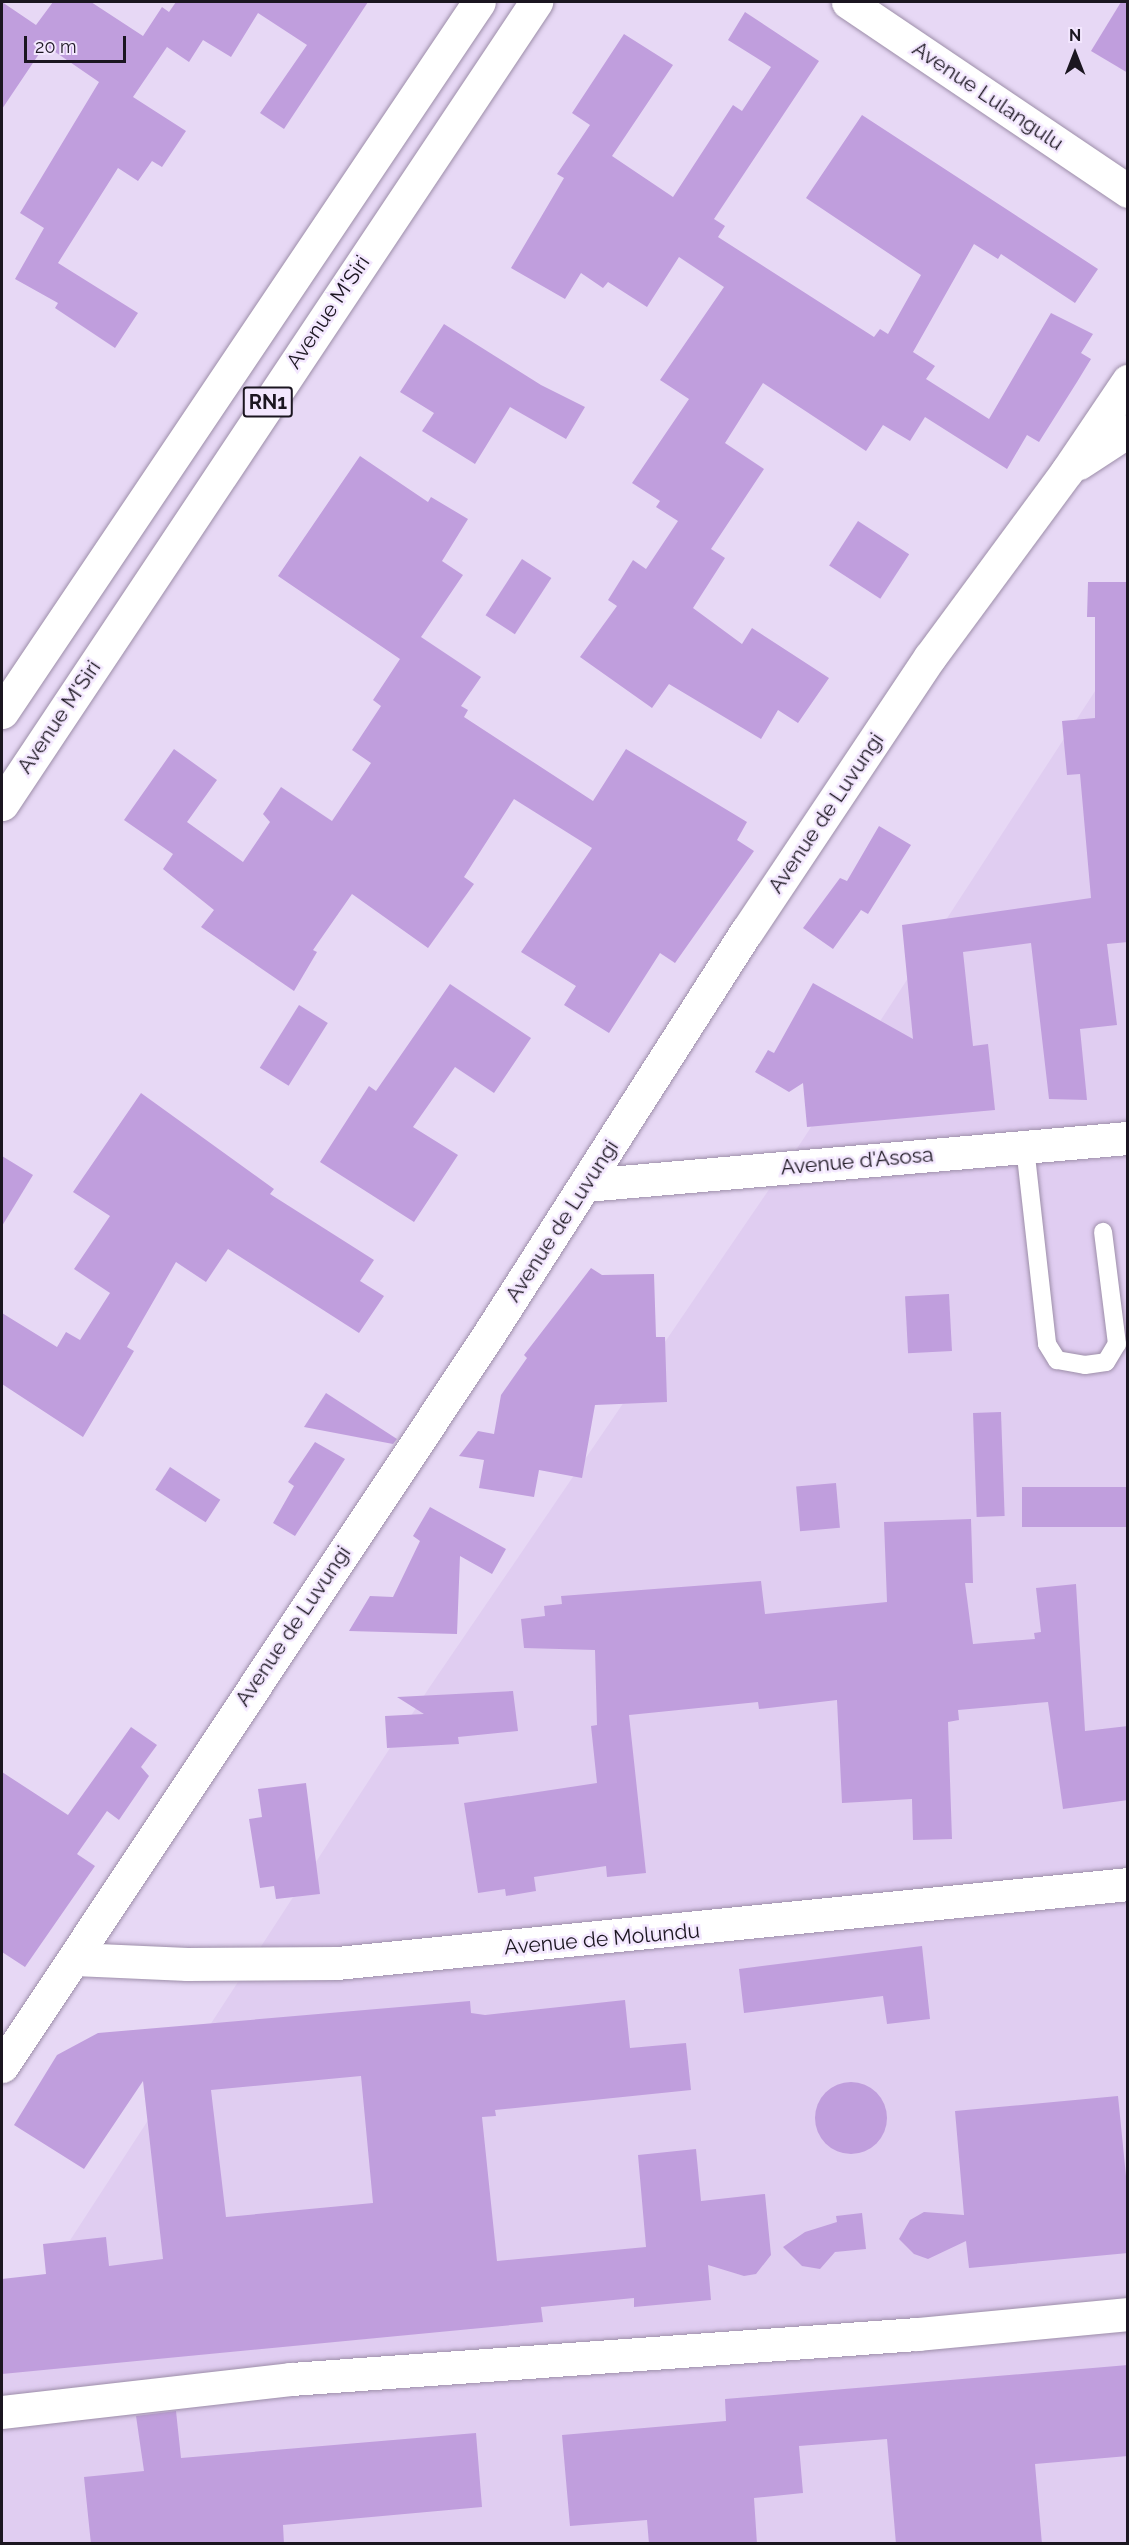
<!DOCTYPE html>
<style>
body{margin:0}
#map{position:relative;width:1129px;height:2545px;overflow:hidden;background:#e7d8f5;font-family:Raleway,sans-serif}
div>[style]{position:absolute}
.built>*{inset:0;background:#e0cdf1}
.building>*{inset:0;background:#c09edd;transform-origin:0 0}
.round{border-radius:50%}
.roads{filter:drop-shadow(0 0 2px #9d8ea9) drop-shadow(0 0 2px #9d8ea9)}
.service>*{height:18px;margin:-9px;padding:0 9px;transform-origin:9px;border-radius:9px;background:#fff}
.minor>*{height:33px;margin:-16.5px;padding:0 16.5px;transform-origin:16.5px;border-radius:16.5px;background:#fff}
.tertiary>*{height:33px;margin:-16.5px;padding:0 16.5px;transform-origin:16.5px;border-radius:16.5px;background:#fff}
.trunk>*{height:33px;margin:-16.5px;padding:0 16.5px;transform-origin:16.5px;border-radius:16.5px;background:#fff}
span{translate:-50% -50%;white-space:nowrap;text-align:center;line-height:1.15;-webkit-text-stroke:5px #f3e7fe;paint-order:stroke}
.shield-label span{padding:2px 4px;background:#f3e7fe;border:2px solid;border-radius:4px;-webkit-text-stroke-width:0}
.shield-label{font-size:20px;color:#1b1620;font-weight:700}
.street-label{font-size:21px;color:#1b1620}
.frame{position:absolute;inset:0;border:3px solid #1b1620;pointer-events:none}
.north{position:absolute;left:1045px;top:24px;width:60px;height:60px;-webkit-text-stroke:4px #f3e7fe;paint-order:stroke;rotate:0deg;font-size:16px;font-weight:700;line-height:24px;text-align:center;color:#1b1620}
.north::after{content:'';display:block;margin:auto;width:21px;height:27px;background:#1b1620;clip-path:polygon(50% 0,100% 100%,50% 72%,0 100%)}
.scale{position:absolute;left:24px;top:36px;width:102px;height:27px;box-sizing:border-box;border:3px solid #1b1620;border-top:0;padding-left:8px;font-size:18px;line-height:21px;white-space:nowrap;color:#1b1620;-webkit-text-stroke:4px #f3e7fe;paint-order:stroke}
</style>
<div id="map">
<div class="built">
<div style="clip-path:polygon(1127px 642px,1127px 2543px,2px 2543px,2px 2345px,429px 1688px,802px 1141px)"></div>
</div>
<div class="building">
<div style="clip-path:polygon(2px 2px,36px 25px,53px 2px,91px 2px,143px 36px,162px 7px,169px 12px,176px 2px,368px 2px,284px 129px,260px 113px,307px 45px,258px 13px,231px 57px,203px 40px,189px 62px,167px 47px,133px 97px,186px 131px,162px 167px,152px 161px,138px 181px,118px 168px,58px 263px,138px 313px,115px 348px,55px 308px,58px 303px,15px 279px,44px 228px,20px 213px,99px 82px,45px 45px,2px 109px)"></div>
<div style="clip-path:polygon(1121px 2px,1128px 2px,1128px 73px,1091px 51px)"></div>
<div style="clip-path:polygon(745px 12px,819px 61px,714px 219px,725px 226px,718px 237px,874px 337px,880px 329px,888px 334px,921px 275px,806px 198px,862px 115px,1098px 269px,1075px 303px,1001px 254px,998px 259px,974px 244px,913px 352px,935px 366px,926px 379px,989px 419px,1051px 313px,1093px 334px,1081px 353px,1091px 359px,1077px 382px,1039px 442px,1027px 435px,1007px 469px,925px 417px,910px 441px,883px 425px,866px 451px,763px 383px,725px 443px,764px 469px,711px 549px,725px 558px,693px 608px,742px 644px,752px 628px,829px 678px,798px 723px,778px 710px,761px 739px,669px 684px,652px 708px,580px 657px,617px 606px,608px 600px,633px 560px,646px 569px,678px 521px,656px 507px,660px 501px,632px 483px,689px 399px,660px 380px,724px 287px,679px 257px,647px 307px,608px 282px,603px 288px,581px 273px,565px 299px,511px 268px,564px 178px,557px 174px,590px 125px,572px 113px,624px 34px,673px 65px,612px 156px,673px 197px,733px 105px,742px 111px,771px 67px,728px 40px)"></div>
<div style="clip-path:polygon(444px 324px,541px 385px,585px 407px,566px 439px,510px 407px,475px 464px,422px 431px,434px 413px,400px 392px)"></div>
<div style="clip-path:polygon(360px 456px,428px 502px,431px 497px,468px 519px,442px 561px,463px 575px,421px 637px,481px 677px,461px 706px,468px 710px,464px 717px,593px 801px,626px 749px,747px 822px,737px 840px,754px 851px,675px 963px,660px 953px,609px 1033px,564px 1005px,576px 986px,521px 952px,592px 848px,514px 799px,464px 877px,474px 884px,428px 948px,352px 894px,313px 950px,317px 952px,294px 991px,201px 927px,214px 910px,163px 869px,173px 854px,124px 820px,174px 749px,217px 780px,187px 822px,243px 862px,270px 822px,263px 814px,281px 787px,332px 821px,371px 763px,352px 750px,381px 706px,373px 700px,400px 659px,278px 576px)"></div>
<div style="left:858px;top:521px;width:61px;height:53px;rotate:33deg"></div>
<div style="left:522px;top:559px;width:35px;height:67px;rotate:33deg"></div>
<div style="clip-path:polygon(1088px 582px,1128px 582px,1128px 942px,1107px 944px,1117px 1025px,1080px 1029px,1087px 1100px,1049px 1099px,1031px 943px,963px 952px,973px 1046px,988px 1044px,995px 1110px,807px 1127px,803px 1083px,789px 1092px,755px 1072px,768px 1050px,774px 1053px,813px 983px,913px 1039px,902px 925px,1091px 898px,1080px 774px,1067px 775px,1062px 721px,1095px 718px,1095px 617px,1087px 617px)"></div>
<div style="clip-path:polygon(879px 826px,911px 845px,868px 914px,861px 910px,833px 949px,803px 928px,840px 878px,847px 881px)"></div>
<div style="clip-path:polygon(450px 984px,531px 1038px,494px 1093px,455px 1067px,413px 1127px,458px 1155px,414px 1222px,320px 1162px,369px 1086px,376px 1091px)"></div>
<div style="left:299px;top:1005px;width:34px;height:74px;rotate:32deg"></div>
<div style="clip-path:polygon(141px 1093px,274px 1189px,270px 1194px,374px 1260px,360px 1281px,384px 1296px,359px 1333px,228px 1249px,206px 1282px,176px 1262px,127px 1347px,134px 1351px,83px 1437px,2px 1384px,2px 1313px,57px 1347px,66px 1332px,80px 1340px,110px 1293px,74px 1269px,110px 1216px,73px 1192px)"></div>
<div style="clip-path:polygon(2px 1156px,33px 1175px,2px 1226px)"></div>
<div style="clip-path:polygon(591px 1268px,602px 1275px,654px 1274px,656px 1337px,665px 1337px,667px 1402px,595px 1405px,582px 1478px,539px 1470px,534px 1497px,479px 1488px,484px 1460px,459px 1456px,478px 1431px,494px 1434px,501px 1395px,527px 1358px,524px 1355px)"></div>
<div style="left:949px;top:1294px;width:57px;height:44px;rotate:87deg"></div>
<div style="clip-path:polygon(326px 1393px,397px 1439px,393px 1444px,304px 1427px)"></div>
<div style="left:1001px;top:1412px;width:104px;height:28px;rotate:88deg"></div>
<div style="clip-path:polygon(315px 1442px,345px 1459px,295px 1536px,273px 1523px,294px 1486px,288px 1482px)"></div>
<div style="left:170px;top:1467px;width:60px;height:27px;rotate:33deg"></div>
<div style="left:836px;top:1483px;width:45px;height:40px;rotate:85deg"></div>
<div style="left:1128px;top:1487px;width:40px;height:106px;rotate:90deg"></div>
<div style="clip-path:polygon(430px 1507px,506px 1549px,492px 1574px,460px 1556px,457px 1634px,349px 1631px,370px 1596px,393px 1597px,420px 1541px,413px 1536px)"></div>
<div style="clip-path:polygon(971px 1519px,973px 1583px,965px 1583px,973px 1644px,1035px 1639px,1034px 1633px,1041px 1632px,1036px 1588px,1076px 1584px,1085px 1731px,1128px 1726px,1128px 1800px,1063px 1809px,1048px 1702px,958px 1710px,959px 1720px,948px 1722px,952px 1839px,913px 1840px,912px 1799px,842px 1803px,837px 1700px,759px 1709px,758px 1702px,629px 1715px,646px 1873px,607px 1877px,606px 1866px,534px 1877px,536px 1891px,506px 1896px,505px 1889px,478px 1893px,464px 1803px,597px 1783px,591px 1726px,597px 1725px,595px 1650px,524px 1648px,521px 1619px,545px 1616px,544px 1606px,562px 1604px,561px 1596px,761px 1581px,765px 1614px,887px 1602px,884px 1522px)"></div>
<div style="clip-path:polygon(513px 1691px,518px 1731px,458px 1737px,459px 1744px,387px 1748px,385px 1716px,424px 1714px,397px 1697px)"></div>
<div style="clip-path:polygon(131px 1727px,157px 1745px,141px 1767px,149px 1776px,119px 1820px,107px 1811px,77px 1854px,95px 1866px,25px 1967px,2px 1952px,2px 1772px,68px 1815px)"></div>
<div style="clip-path:polygon(306px 1783px,320px 1894px,276px 1899px,274px 1886px,260px 1888px,249px 1819px,262px 1817px,258px 1789px)"></div>
<div style="clip-path:polygon(922px 1946px,930px 2019px,887px 2024px,883px 1996px,744px 2013px,739px 1969px)"></div>
<div style="clip-path:polygon(evenodd,625px 2000px,630px 2048px,686px 2043px,691px 2090px,495px 2110px,496px 2116px,482px 2117px,497px 2261px,646px 2247px,638px 2155px,696px 2149px,701px 2201px,765px 2194px,771px 2255px,756px 2274px,744px 2276px,708px 2265px,711px 2300px,634px 2307px,634px 2298px,541px 2307px,543px 2322px,2px 2374px,2px 2279px,46px 2274px,43px 2244px,106px 2237px,109px 2266px,163px 2259px,143px 2081px,84px 2169px,14px 2125px,57px 2055px,98px 2033px,470px 2001px,471px 2013px,485px 2015px,625px 2000px,361px 2076px,373px 2203px,226px 2217px,211px 2090px,361px 2076px)"></div>
<div class="round" style="left:815px;top:2082px;width:72px;height:72px"></div>
<div style="clip-path:polygon(1118px 2096px,1128px 2196px,1128px 2253px,969px 2268px,966px 2241px,928px 2259px,914px 2254px,899px 2239px,910px 2220px,924px 2212px,964px 2215px,955px 2111px)"></div>
<div style="clip-path:polygon(862px 2213px,866px 2249px,835px 2252px,820px 2269px,802px 2266px,783px 2247px,805px 2232px,837px 2222px,836px 2216px)"></div>
<div style="clip-path:polygon(1128px 2365px,1128px 2456px,1035px 2464px,1042px 2544px,896px 2544px,887px 2439px,799px 2446px,803px 2493px,754px 2498px,757px 2544px,649px 2544px,647px 2520px,570px 2526px,562px 2435px,726px 2421px,725px 2399px)"></div>
<div style="clip-path:polygon(176px 2411px,181px 2458px,476px 2433px,482px 2507px,283px 2525px,284px 2544px,91px 2544px,84px 2477px,144px 2471px,136px 2416px)"></div>
</div>
<div class="roads">
<div class="service">
<div style="left:1025px;top:1147px;width:198px;rotate:83.6deg"></div>
<div style="left:1047px;top:1344px;width:19px;rotate:58deg"></div>
<div style="left:1057px;top:1360px;width:28px;rotate:10deg"></div>
<div style="left:1085px;top:1365px;width:21px;rotate:-8deg"></div>
<div style="left:1106px;top:1362px;width:21px;rotate:-59deg"></div>
<div style="left:1117px;top:1344px;width:113px;rotate:-97.1deg"></div>
</div>
<div class="minor">
<div style="left:586px;top:1185px;width:544px;rotate:-4.96deg"></div>
<div style="left:75px;top:1959px;width:112px;rotate:2.6deg"></div>
<div style="left:187px;top:1964px;width:150px;rotate:-0.4deg"></div>
<div style="left:337px;top:1963px;width:795px;rotate:-5.7deg"></div>
<div style="left:2px;top:2412px;width:291px;rotate:-6.5deg"></div>
<div style="left:291px;top:2379px;width:628px;rotate:-4.11deg"></div>
<div style="left:917px;top:2334px;width:212px;rotate:-5.4deg"></div>
</div>
<div class="tertiary">
<div style="left:848px;top:2px;width:338px;rotate:34deg"></div>
<div style="left:1079px;top:463px;width:59px;rotate:-33.1deg"></div>
<div style="left:2px;top:2066px;width:876px;rotate:-56.36deg"></div>
<div style="left:487px;top:1337px;width:482px;rotate:-57.4deg"></div>
<div style="left:747px;top:931px;width:329px;rotate:-56.3deg"></div>
<div style="left:930px;top:657px;width:231px;rotate:-53.6deg"></div>
<div style="left:1067px;top:471px;width:109px;rotate:-55.9deg"></div>
</div>
<div class="trunk">
<div style="left:2px;top:712px;width:855px;rotate:-56.11deg"></div>
<div style="left:2px;top:804px;width:964px;rotate:-56.34deg"></div>
</div>
</div>
<div class="shield-label">
<span style="left:268px;top:402px">RN1</span>
</div>
<div class="street-label">
<span style="left:988px;top:96px;rotate:34deg">Avenue Lulangulu</span>
<span style="left:328px;top:312px;rotate:-56deg">Avenue M'Siri</span>
<span style="left:59px;top:717px;rotate:-56deg">Avenue M'Siri</span>
<span style="left:826px;top:813px;rotate:-56deg">Avenue de Luvungi</span>
<span style="left:857px;top:1161px;rotate:-5deg">Avenue d'Asosa</span>
<span style="left:562px;top:1221px;rotate:-57deg">Avenue de Luvungi</span>
<span style="left:293px;top:1626px;rotate:-56deg">Avenue de Luvungi</span>
<span style="left:602px;top:1939px;rotate:-5deg">Avenue de Molundu</span>
</div>
<div class="frame"></div>
<div class="north">N</div>
<div class="scale">20 m</div>
</div>
